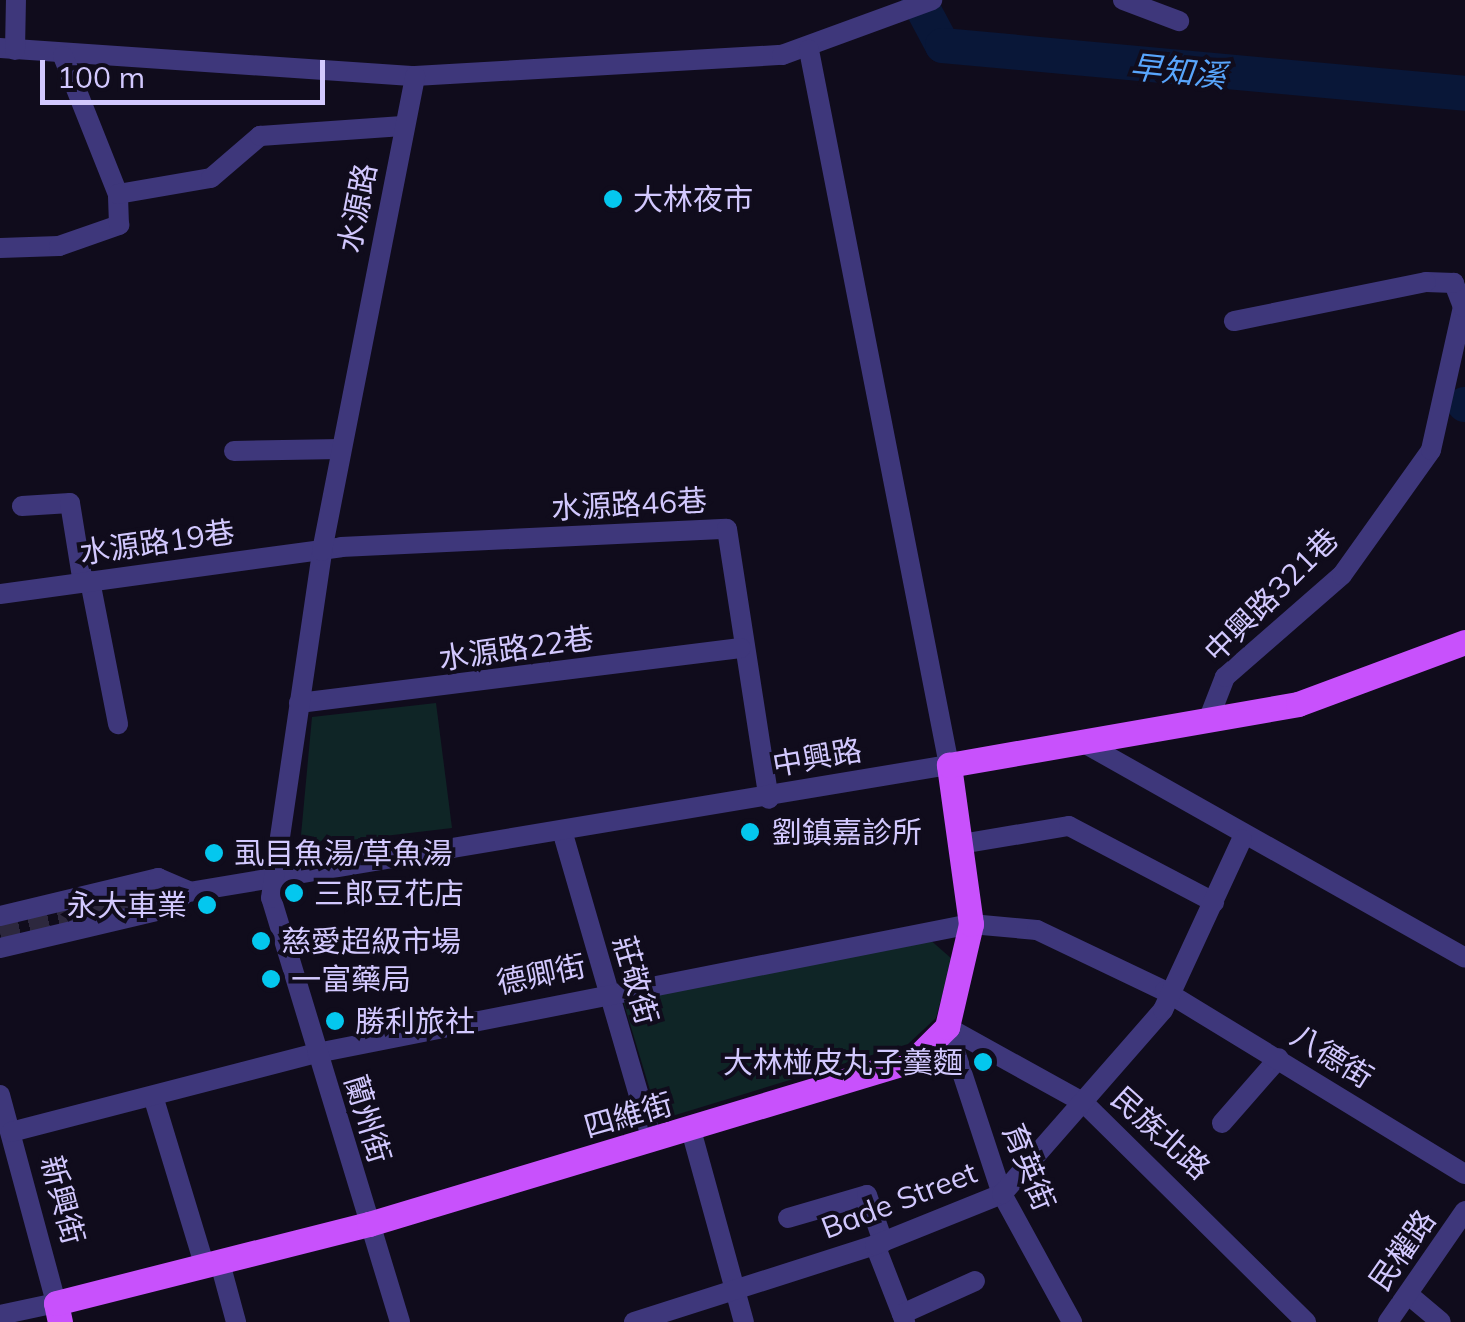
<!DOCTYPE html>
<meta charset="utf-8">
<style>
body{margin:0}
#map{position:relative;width:1465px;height:1322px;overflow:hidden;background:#100c1c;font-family:Mulish,"Noto Sans TC",sans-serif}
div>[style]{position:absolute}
.green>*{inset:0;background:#0f2526}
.river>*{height:35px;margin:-17.5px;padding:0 17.5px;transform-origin:17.5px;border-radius:17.5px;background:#091738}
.minor-tunnel>*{height:20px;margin-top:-10px;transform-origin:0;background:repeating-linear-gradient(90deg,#2d283e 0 20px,transparent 0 30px)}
.minor>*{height:20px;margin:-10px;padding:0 10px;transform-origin:10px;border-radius:10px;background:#3e377b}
.major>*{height:25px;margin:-12.5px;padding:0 12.5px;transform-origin:12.5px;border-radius:12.5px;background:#c851fc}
.dots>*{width:28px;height:28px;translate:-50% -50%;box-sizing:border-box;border:5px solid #100c1c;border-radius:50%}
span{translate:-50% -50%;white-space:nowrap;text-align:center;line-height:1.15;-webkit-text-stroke:8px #100c1c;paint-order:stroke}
.poi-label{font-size:30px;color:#d2c8fe}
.left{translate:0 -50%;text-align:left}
.right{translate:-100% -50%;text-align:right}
.street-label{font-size:30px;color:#d2c8fe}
.water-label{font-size:32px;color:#58a5fc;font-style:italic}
.scale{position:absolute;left:40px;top:60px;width:285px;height:45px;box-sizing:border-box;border:5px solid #d2c8fe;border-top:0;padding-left:12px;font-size:30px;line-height:35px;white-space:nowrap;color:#d2c8fe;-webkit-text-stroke:8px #100c1c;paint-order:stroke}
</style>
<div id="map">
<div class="green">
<div style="clip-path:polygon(436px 703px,452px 828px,300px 846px,312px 717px)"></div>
<div style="clip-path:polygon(928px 938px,952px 959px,936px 1018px,908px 1044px,659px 1120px,621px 994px)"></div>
</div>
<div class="river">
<div style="left:918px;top:0;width:51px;rotate:61.9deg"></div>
<div style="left:942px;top:45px;width:525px;rotate:5.24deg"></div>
<div style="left:1464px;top:404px;width:1px"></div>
</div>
<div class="minor-tunnel">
<div style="left:0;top:933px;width:175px;rotate:-12.5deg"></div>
</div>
<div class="minor">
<div style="left:1123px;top:0;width:60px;rotate:20.6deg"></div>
<div style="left:0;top:48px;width:416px;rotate:3.9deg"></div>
<div style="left:415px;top:76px;width:368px;rotate:-3.3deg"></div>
<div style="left:782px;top:55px;width:160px;rotate:-20.1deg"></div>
<div style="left:15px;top:50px;width:50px;rotate:-88.9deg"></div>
<div style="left:63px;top:56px;width:149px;rotate:68.3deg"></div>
<div style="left:0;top:248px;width:59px;rotate:-1.9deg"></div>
<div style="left:59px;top:246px;width:64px;rotate:-19.3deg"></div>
<div style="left:119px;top:225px;width:31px;rotate:-92deg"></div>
<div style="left:118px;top:194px;width:94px;rotate:-9.8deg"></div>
<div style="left:211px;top:178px;width:65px;rotate:-40.6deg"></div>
<div style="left:260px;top:136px;width:143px;rotate:-4deg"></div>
<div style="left:234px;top:451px;width:107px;rotate:-1.1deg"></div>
<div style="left:22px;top:506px;width:48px;rotate:-3.6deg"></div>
<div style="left:70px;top:503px;width:81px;rotate:80.8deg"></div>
<div style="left:90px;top:581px;width:146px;rotate:78.9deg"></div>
<div style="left:0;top:594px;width:344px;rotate:-7.8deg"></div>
<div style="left:341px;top:547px;width:386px;rotate:-2.7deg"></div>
<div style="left:727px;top:529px;width:273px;rotate:81.2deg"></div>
<div style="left:299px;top:703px;width:445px;rotate:-7.1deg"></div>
<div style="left:1209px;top:718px;width:44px;rotate:-68.7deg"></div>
<div style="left:1225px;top:677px;width:155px;rotate:-41.1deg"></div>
<div style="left:1342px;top:575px;width:153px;rotate:-54.5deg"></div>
<div style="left:1431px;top:450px;width:147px;rotate:-77.4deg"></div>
<div style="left:1463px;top:307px;width:26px;rotate:-111deg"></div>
<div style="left:1454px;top:283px;width:28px;rotate:-178deg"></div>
<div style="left:1426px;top:282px;width:196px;rotate:168.5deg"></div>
<div style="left:1084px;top:743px;width:437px;rotate:29.4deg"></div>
<div style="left:563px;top:834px;width:320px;rotate:73.8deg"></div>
<div style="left:961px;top:844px;width:109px;rotate:-9.5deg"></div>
<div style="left:1069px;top:826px;width:164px;rotate:27.7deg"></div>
<div style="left:171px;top:895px;width:789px;rotate:-9.49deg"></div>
<div style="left:949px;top:765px;width:729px;rotate:-101.08deg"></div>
<div style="left:0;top:916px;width:163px;rotate:-13.5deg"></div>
<div style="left:158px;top:878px;width:33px;rotate:23deg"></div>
<div style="left:0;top:948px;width:174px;rotate:-13.3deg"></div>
<div style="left:169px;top:908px;width:23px;rotate:-43deg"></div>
<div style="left:947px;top:1027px;width:157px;rotate:29deg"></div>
<div style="left:1084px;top:1103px;width:312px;rotate:44.6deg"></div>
<div style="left:947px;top:1027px;width:176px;rotate:71.8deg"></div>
<div style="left:1002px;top:1194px;width:146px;rotate:61.3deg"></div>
<div style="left:0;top:1095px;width:215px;rotate:74.9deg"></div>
<div style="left:56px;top:1303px;width:57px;rotate:167.9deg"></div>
<div style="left:153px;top:1096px;width:179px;rotate:73.1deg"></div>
<div style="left:1222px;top:1123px;width:86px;rotate:-48.8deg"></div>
<div style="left:691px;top:1130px;width:199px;rotate:74.6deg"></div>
<div style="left:11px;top:1132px;width:316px;rotate:-14.5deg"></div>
<div style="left:317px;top:1053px;width:667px;rotate:-11.16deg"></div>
<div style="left:971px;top:924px;width:66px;rotate:5.2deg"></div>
<div style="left:1037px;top:930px;width:142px;rotate:25.5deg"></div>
<div style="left:1165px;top:991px;width:351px;rotate:31.4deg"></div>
<div style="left:788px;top:1218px;width:82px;rotate:-16.2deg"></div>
<div style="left:867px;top:1195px;width:50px;rotate:71.2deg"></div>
<div style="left:875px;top:1245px;width:83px;rotate:68.7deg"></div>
<div style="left:220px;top:1263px;width:61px;rotate:74.8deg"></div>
<div style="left:1410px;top:1296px;width:40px;rotate:40deg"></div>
<div style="left:902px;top:1314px;width:80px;rotate:-24.3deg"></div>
<div style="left:400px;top:1322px;width:443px;rotate:-106.9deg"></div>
<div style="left:271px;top:898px;width:351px;rotate:-81.6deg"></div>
<div style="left:322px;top:551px;width:484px;rotate:-78.9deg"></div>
<div style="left:634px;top:1322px;width:253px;rotate:-17.7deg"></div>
<div style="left:875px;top:1245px;width:137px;rotate:-21.9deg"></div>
<div style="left:1002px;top:1194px;width:244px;rotate:-48.8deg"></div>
<div style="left:1163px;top:1010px;width:188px;rotate:-65.2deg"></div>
<div style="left:1388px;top:1322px;width:135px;rotate:-55.3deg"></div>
</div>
<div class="major">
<div style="left:60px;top:1322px;width:19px;rotate:-102deg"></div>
<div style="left:56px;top:1303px;width:323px;rotate:-14.2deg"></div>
<div style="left:369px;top:1224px;width:569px;rotate:-16.75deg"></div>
<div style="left:914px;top:1060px;width:47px;rotate:-45deg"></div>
<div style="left:947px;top:1027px;width:106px;rotate:-76.9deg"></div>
<div style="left:971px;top:924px;width:161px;rotate:-97.9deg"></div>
<div style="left:949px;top:765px;width:354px;rotate:-9.9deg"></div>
<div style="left:1298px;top:704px;width:178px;rotate:-20.4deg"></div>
</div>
<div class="dots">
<div style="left:613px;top:199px;background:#04c7ee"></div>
<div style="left:750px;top:832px;background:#04c7ee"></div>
<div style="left:214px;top:853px;background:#04c7ee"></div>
<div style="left:294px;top:893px;background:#04c7ee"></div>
<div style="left:207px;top:905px;background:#04c7ee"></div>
<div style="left:261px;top:941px;background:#04c7ee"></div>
<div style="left:271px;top:979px;background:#04c7ee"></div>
<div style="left:335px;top:1021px;background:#04c7ee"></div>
<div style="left:983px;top:1062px;background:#04c7ee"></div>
</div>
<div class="poi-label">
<span class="left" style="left:633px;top:199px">大林夜市</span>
<span class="left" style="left:772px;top:832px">劉鎮嘉診所</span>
<span class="left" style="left:234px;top:853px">虱目魚湯/草魚湯</span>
<span class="left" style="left:314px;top:893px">三郎豆花店</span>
<span class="right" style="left:187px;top:905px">永大車業</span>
<span class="left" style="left:281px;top:941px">慈愛超級市場</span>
<span class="left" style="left:291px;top:979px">一富藥局</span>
<span class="left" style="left:355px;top:1021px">勝利旅社</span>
<span class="right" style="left:963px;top:1062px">大林椪皮丸子羹麵</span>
</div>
<div class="street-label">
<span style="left:357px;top:208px;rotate:-79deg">水源路</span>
<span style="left:629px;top:504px;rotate:-3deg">水源路46巷</span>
<span style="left:157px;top:542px;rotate:-8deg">水源路19巷</span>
<span style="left:1271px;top:595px;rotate:-45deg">中興路321巷</span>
<span style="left:516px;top:648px;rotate:-8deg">水源路22巷</span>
<span style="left:817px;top:757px;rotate:-10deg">中興路</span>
<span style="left:541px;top:974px;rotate:-12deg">德卿街</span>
<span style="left:636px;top:980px;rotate:74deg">莊敬街</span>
<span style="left:1332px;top:1056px;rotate:32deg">八德街</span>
<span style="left:628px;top:1115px;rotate:-16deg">四維街</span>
<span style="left:368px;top:1119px;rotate:73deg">蘭州街</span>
<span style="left:1161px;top:1133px;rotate:42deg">民族北路</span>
<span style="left:1029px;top:1167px;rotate:68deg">育英街</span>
<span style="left:63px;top:1200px;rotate:75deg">新興街</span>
<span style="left:899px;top:1200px;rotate:-21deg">Bade Street</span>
<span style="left:1402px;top:1250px;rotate:-55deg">民權路</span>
</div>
<div class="water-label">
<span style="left:1178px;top:71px;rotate:6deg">早知溪</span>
</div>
<div class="scale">100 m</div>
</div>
